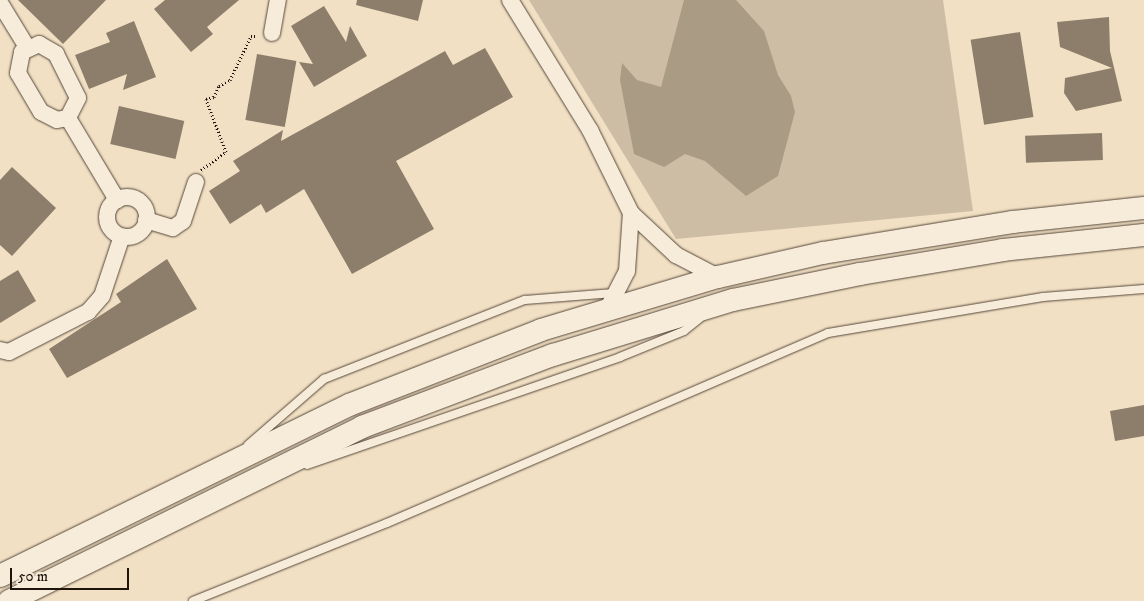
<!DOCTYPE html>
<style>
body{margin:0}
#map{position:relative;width:1144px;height:601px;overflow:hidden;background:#f2e0c4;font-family:"IM FELL DW Pica",serif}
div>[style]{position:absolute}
.green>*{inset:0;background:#cebda5}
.water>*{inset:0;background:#aa9b85}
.building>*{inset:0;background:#8d7e6c;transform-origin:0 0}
.path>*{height:3px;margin-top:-1.5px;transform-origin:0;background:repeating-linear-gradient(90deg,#1f140c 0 1px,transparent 0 3.5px)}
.roads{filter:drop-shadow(0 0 1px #54473a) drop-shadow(0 0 1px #54473a)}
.service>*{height:8px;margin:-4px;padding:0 4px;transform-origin:4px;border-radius:4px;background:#f7ebd9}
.minor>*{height:16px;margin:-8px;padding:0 8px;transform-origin:8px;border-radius:8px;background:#f7ebd9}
.minor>.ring{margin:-8px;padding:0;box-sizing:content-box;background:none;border:16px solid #f7ebd9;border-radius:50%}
.secondary>*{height:22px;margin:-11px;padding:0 11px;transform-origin:11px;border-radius:11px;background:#f7ebd9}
span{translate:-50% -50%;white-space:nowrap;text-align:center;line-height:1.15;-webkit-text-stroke:4px #f7ebd9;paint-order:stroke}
.scale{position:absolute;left:10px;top:568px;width:119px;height:22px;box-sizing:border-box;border:2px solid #1f140c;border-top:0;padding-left:6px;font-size:15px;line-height:18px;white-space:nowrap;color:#1f140c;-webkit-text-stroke:4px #f7ebd9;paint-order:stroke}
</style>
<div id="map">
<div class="green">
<div style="clip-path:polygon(529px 0,943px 0,973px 211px,676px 239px)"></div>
</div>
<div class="water">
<div style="clip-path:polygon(684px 0,736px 0,764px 31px,778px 75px,791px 96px,795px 112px,778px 176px,746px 196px,705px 161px,685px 154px,664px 167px,634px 154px,620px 80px,622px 63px,637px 80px,661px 87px)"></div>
</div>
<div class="building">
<div style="clip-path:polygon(18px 0,106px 0,63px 44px)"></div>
<div style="clip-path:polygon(165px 0,239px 0,207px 27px,213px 34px,191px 52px,154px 9px)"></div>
<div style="clip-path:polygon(357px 0,423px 0,418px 21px,356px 5px)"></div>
<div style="clip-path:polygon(324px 6px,346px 42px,350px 26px,367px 56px,314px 87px,299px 62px,313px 64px,291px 26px)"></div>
<div style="clip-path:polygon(1109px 17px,1110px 51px,1122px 101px,1076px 111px,1064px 93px,1065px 78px,1112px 68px,1060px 47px,1057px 22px)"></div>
<div style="clip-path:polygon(134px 21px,156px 77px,123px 90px,127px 74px,89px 89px,75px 55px,110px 42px,106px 33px)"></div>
<div style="left:1020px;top:32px;width:86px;height:50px;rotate:81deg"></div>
<div style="clip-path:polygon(485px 48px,513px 97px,396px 161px,434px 229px,352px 274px,304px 189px,266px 213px,261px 204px,230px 224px,209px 191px,240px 171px,233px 161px,283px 130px,281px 141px,445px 51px,453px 65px)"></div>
<div style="left:257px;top:54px;width:40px;height:67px;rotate:10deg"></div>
<div style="left:119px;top:106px;width:67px;height:39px;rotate:13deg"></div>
<div style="left:1102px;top:133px;width:27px;height:77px;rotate:88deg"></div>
<div style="clip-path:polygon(12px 167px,56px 208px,12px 256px,0 245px,0 180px)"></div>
<div style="clip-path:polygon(167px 259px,197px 309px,67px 378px,49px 349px,121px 302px,116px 294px)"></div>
<div style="clip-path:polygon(18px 270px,36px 301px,0 323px,0 281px)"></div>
<div style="clip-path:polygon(1144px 405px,1144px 436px,1115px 441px,1110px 411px)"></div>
</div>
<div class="path">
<div style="left:201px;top:170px;width:31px;rotate:-36deg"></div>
<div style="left:226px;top:152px;width:57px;rotate:-110.7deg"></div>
<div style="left:206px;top:99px;width:8px;rotate:-14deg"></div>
<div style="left:214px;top:97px;width:12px;rotate:-66deg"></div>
<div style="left:219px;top:86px;width:13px;rotate:-29deg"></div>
<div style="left:230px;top:80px;width:49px;rotate:-64.5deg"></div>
<div style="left:251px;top:36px;width:7px"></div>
</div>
<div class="roads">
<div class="service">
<div style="left:248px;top:445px;width:101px;rotate:-41deg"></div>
<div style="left:324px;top:379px;width:216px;rotate:-21.5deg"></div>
<div style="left:525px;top:300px;width:89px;rotate:-4.5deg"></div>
<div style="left:307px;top:465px;width:331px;rotate:-19deg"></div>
<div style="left:620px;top:357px;width:69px;rotate:-22.1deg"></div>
<div style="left:684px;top:331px;width:21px;rotate:-39deg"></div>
<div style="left:193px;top:601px;width:209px;rotate:-21.9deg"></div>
<div style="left:387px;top:523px;width:480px;rotate:-23.3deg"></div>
<div style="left:828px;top:333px;width:218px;rotate:-9.5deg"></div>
<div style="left:1043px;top:297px;width:101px;rotate:-4.5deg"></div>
</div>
<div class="minor">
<div style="left:510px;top:0;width:153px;rotate:58.4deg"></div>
<div style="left:590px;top:130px;width:93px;rotate:63.7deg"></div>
<div style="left:631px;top:213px;width:62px;rotate:43deg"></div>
<div style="left:676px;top:255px;width:47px;rotate:27.6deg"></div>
<div style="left:0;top:3px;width:52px;rotate:58.5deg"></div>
<div style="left:272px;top:33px;width:34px;rotate:-80deg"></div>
<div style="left:39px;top:44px;width:20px;rotate:30deg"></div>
<div style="left:56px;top:54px;width:49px;rotate:63.4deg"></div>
<div style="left:78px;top:98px;width:22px;rotate:117deg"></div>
<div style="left:68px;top:118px;width:11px;rotate:170deg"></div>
<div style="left:57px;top:120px;width:18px;rotate:-153deg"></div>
<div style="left:41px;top:112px;width:45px;rotate:-120.5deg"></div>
<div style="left:18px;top:73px;width:21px;rotate:-79deg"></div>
<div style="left:22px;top:52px;width:19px;rotate:-25deg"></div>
<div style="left:68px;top:118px;width:96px;rotate:59.1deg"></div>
<div class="ring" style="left:107px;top:197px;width:24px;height:24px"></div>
<div style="left:146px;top:220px;width:28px;rotate:17deg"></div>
<div style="left:173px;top:228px;width:12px;rotate:-35deg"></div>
<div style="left:183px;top:221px;width:41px;rotate:-71.6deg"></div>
<div style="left:608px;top:308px;width:42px;rotate:-62.8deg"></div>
<div style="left:627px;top:271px;width:58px;rotate:-86.1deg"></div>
<div style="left:0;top:350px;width:9px;rotate:13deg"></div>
<div style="left:9px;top:352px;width:89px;rotate:-26.9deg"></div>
<div style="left:88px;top:312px;width:21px;rotate:-49deg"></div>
<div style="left:102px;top:296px;width:63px;rotate:-71.6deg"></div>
</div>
<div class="secondary">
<div style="left:0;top:576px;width:389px;rotate:-26.1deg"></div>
<div style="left:349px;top:405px;width:206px;rotate:-21.3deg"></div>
<div style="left:541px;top:330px;width:185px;rotate:-16.7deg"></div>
<div style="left:718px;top:277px;width:108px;rotate:-12.9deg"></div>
<div style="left:823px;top:253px;width:193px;rotate:-9.3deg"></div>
<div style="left:1013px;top:222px;width:132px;rotate:-6.1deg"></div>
<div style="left:9px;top:601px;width:394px;rotate:-26.2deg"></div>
<div style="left:362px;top:427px;width:204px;rotate:-20.7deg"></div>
<div style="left:553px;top:355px;width:188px;rotate:-17deg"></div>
<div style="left:733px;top:300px;width:130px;rotate:-11.6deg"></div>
<div style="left:860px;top:274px;width:145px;rotate:-9.5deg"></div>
<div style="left:1003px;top:250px;width:142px;rotate:-6.1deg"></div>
</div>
</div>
<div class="scale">50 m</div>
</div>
